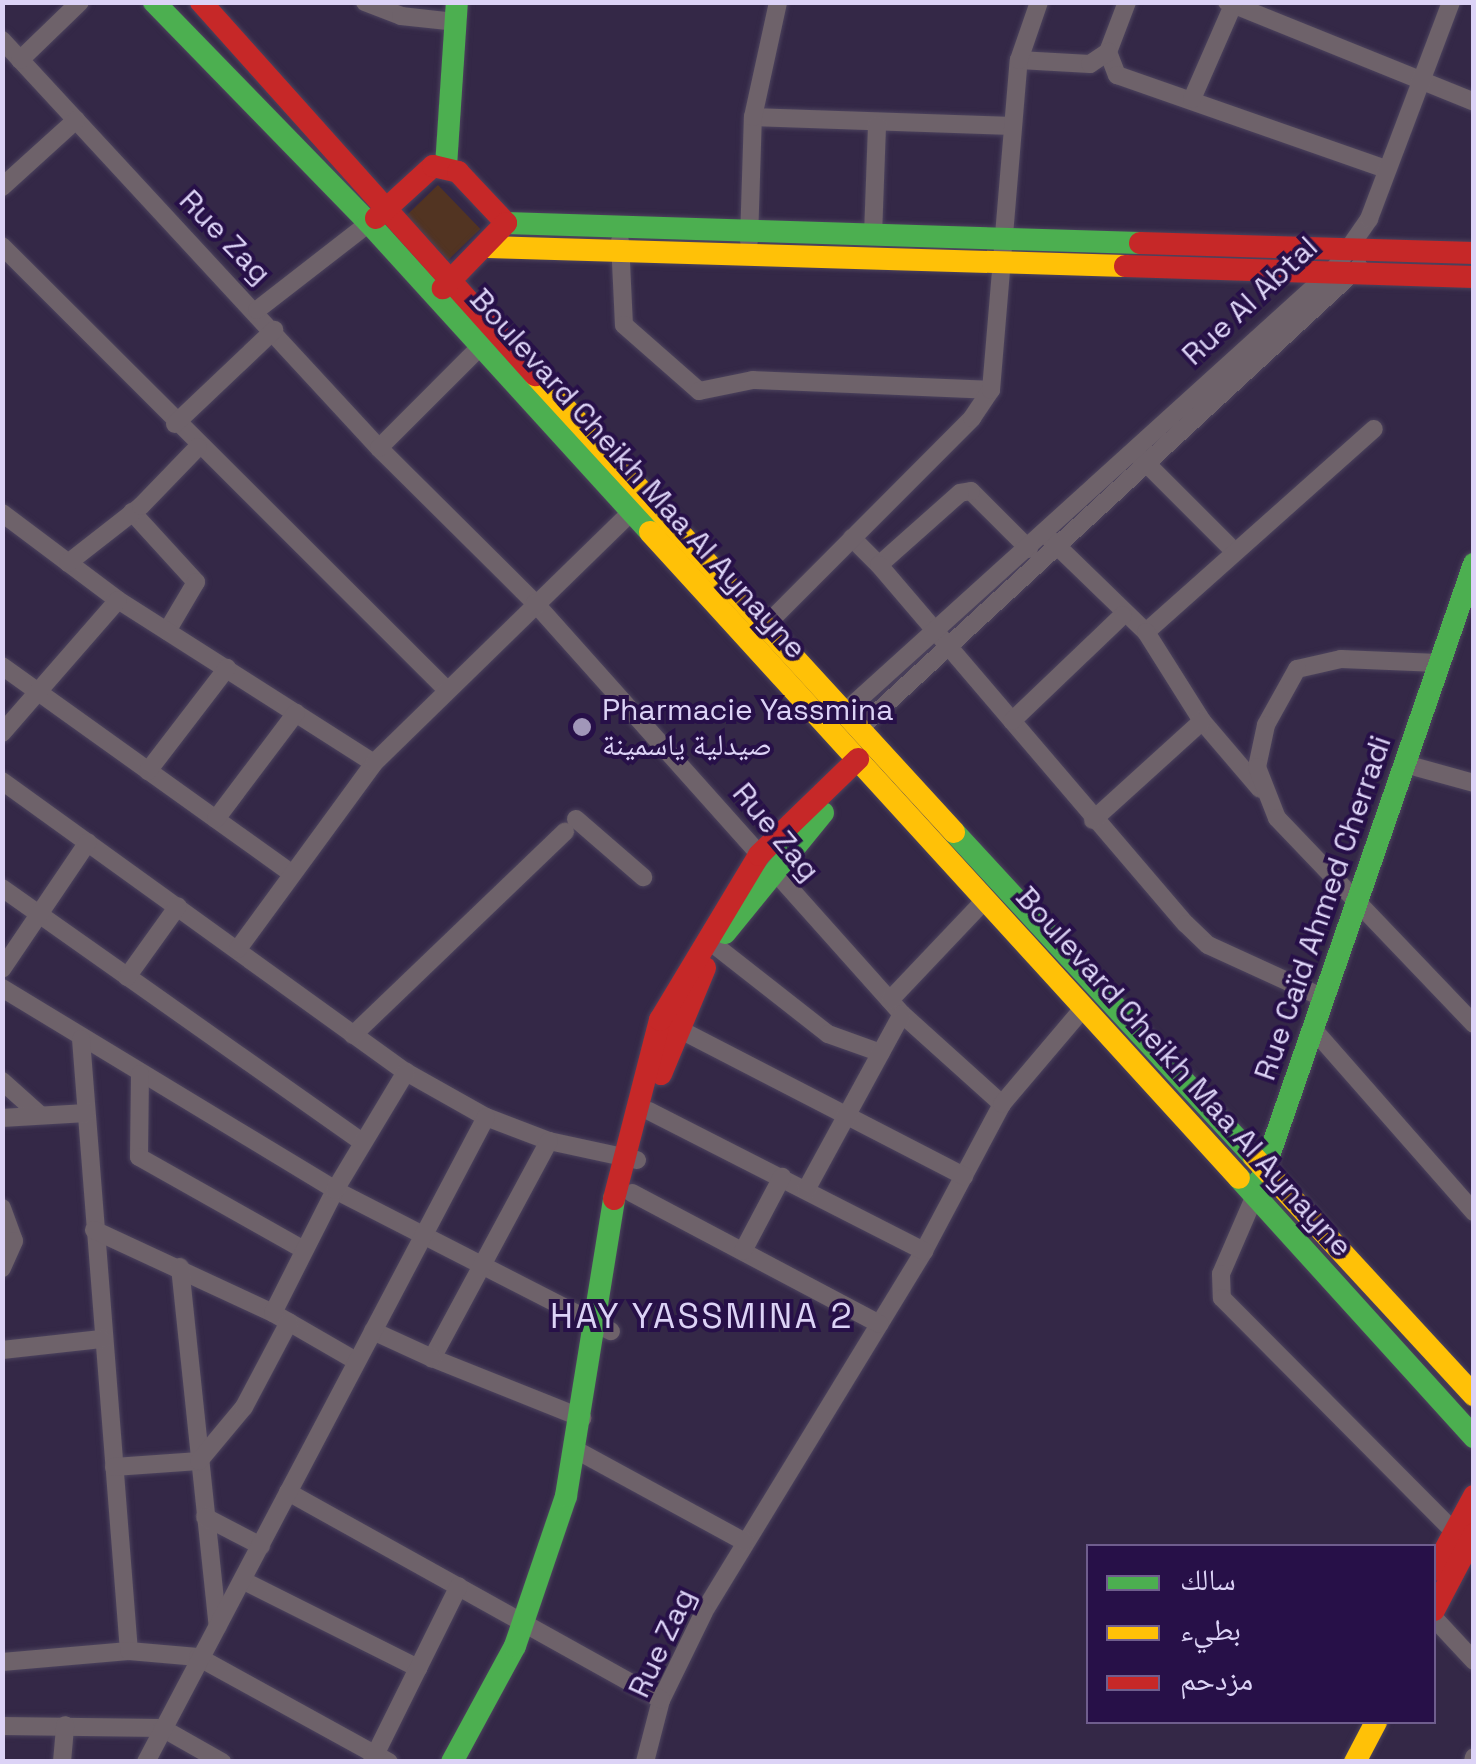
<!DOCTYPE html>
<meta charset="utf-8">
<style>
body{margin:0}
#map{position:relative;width:1476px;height:1764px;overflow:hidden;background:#342847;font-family:"Space Grotesk","Noto Naskh Arabic",sans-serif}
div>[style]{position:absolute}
.green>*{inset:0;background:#523422;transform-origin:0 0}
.roads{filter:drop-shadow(0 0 2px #4c435d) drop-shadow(0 0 2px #4c435d)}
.street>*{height:18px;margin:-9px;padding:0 9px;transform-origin:9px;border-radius:9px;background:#6e626a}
.fast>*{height:22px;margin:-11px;padding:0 11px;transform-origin:11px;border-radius:11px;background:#4caf50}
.slow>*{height:22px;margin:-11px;padding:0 11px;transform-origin:11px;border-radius:11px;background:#ffc107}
.jam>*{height:22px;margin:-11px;padding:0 11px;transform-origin:11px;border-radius:11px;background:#c62828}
.dots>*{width:28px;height:28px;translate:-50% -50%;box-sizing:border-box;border:5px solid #271048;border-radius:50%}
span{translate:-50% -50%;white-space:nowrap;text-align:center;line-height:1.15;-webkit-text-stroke:8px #271048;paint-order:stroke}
.street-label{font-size:30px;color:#dcd3f6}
.poi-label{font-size:30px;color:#dcd3f6}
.left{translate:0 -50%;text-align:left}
.quarter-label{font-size:35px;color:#dcd3f6;letter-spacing:2.5px}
.frame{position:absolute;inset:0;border:5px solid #dcd3f6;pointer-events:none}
.legend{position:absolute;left:1086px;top:1544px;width:350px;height:180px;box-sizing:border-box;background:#271048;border:2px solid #6f5e8e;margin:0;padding:12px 18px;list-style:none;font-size:30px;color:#dcd3f6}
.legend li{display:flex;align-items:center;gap:20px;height:50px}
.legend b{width:50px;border:2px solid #6f5e8e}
</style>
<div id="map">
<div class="green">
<div style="left:438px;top:185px;width:61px;height:45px;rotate:46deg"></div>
</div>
<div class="roads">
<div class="street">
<div style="left:365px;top:2px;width:39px;rotate:21deg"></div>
<div style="left:401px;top:16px;width:54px;rotate:6.3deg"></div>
<div style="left:1127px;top:2px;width:53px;rotate:110.8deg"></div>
<div style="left:1108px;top:52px;width:25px;rotate:69deg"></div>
<div style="left:1117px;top:75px;width:284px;rotate:19.3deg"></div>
<div style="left:1227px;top:2px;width:266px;rotate:22deg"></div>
<div style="left:2px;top:40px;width:556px;rotate:47.26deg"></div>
<div style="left:379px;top:448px;width:220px;rotate:44.8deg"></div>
<div style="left:535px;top:603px;width:551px;rotate:48.24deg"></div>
<div style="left:902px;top:1014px;width:135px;rotate:42deg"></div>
<div style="left:1002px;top:1104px;width:166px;rotate:118deg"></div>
<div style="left:924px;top:1251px;width:423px;rotate:121.4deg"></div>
<div style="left:704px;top:1612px;width:98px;rotate:116deg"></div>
<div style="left:661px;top:1700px;width:64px;rotate:104.5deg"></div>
<div style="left:20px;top:60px;width:83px;rotate:-44deg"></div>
<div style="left:1019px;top:60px;width:71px;rotate:3.2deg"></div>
<div style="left:1090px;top:64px;width:22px;rotate:-34deg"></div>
<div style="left:1192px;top:99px;width:103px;rotate:-66.4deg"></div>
<div style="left:753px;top:117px;width:258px;rotate:2deg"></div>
<div style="left:2px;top:187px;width:100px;rotate:-42.2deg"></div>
<div style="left:873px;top:235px;width:110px;rotate:-87.9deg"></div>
<div style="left:620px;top:241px;width:84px;rotate:87.3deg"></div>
<div style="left:624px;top:325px;width:100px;rotate:41.3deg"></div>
<div style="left:699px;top:391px;width:55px;rotate:-11.5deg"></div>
<div style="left:753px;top:380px;width:238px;rotate:2.4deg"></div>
<div style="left:749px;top:241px;width:124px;rotate:-88.2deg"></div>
<div style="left:753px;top:117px;width:118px;rotate:-77.7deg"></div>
<div style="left:2px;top:246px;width:627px;rotate:44.94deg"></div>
<div style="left:257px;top:310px;width:142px;rotate:-37.8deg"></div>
<div style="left:175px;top:424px;width:137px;rotate:-43.5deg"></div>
<div style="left:379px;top:448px;width:144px;rotate:-45deg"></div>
<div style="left:1140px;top:457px;width:134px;rotate:45deg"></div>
<div style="left:132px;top:512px;width:95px;rotate:47.6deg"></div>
<div style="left:196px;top:582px;width:57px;rotate:120.6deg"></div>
<div style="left:2px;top:513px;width:145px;rotate:36.9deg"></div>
<div style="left:118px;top:600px;width:303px;rotate:32.5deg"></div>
<div style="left:852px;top:538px;width:38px;rotate:45deg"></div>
<div style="left:1051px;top:540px;width:132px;rotate:44.1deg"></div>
<div style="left:1146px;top:632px;width:305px;rotate:-41.7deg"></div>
<div style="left:1029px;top:549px;width:82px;rotate:-135deg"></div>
<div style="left:971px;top:491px;width:11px;rotate:170deg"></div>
<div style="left:960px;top:493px;width:108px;rotate:138.4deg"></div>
<div style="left:879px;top:565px;width:472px;rotate:49.5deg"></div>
<div style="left:1186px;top:924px;width:30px;rotate:44deg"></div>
<div style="left:1208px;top:945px;width:128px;rotate:24.6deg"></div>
<div style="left:68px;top:563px;width:93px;rotate:-38deg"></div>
<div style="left:141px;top:506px;width:82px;rotate:-46deg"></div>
<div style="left:767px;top:624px;width:291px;rotate:-45.1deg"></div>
<div style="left:972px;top:418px;width:34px;rotate:-56deg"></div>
<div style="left:991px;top:390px;width:331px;rotate:-85.2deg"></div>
<div style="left:1019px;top:60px;width:61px;rotate:-71deg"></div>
<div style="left:1146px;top:632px;width:105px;rotate:57.8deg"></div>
<div style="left:1202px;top:721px;width:89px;rotate:49.5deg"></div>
<div style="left:1438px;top:663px;width:97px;rotate:-177.6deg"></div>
<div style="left:1341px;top:659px;width:45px;rotate:167.2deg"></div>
<div style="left:1297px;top:669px;width:64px;rotate:119deg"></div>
<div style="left:1266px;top:725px;width:43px;rotate:102.1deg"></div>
<div style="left:1257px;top:767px;width:55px;rotate:68.6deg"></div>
<div style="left:1277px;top:818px;width:285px;rotate:46.3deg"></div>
<div style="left:2px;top:666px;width:354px;rotate:35.6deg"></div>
<div style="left:846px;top:711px;width:660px;rotate:-42.17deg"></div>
<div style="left:1335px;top:268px;width:60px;rotate:-55.2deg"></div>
<div style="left:1369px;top:219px;width:232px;rotate:-69.3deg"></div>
<div style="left:1012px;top:721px;width:153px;rotate:-43.7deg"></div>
<div style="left:859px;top:729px;width:681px;rotate:-42.74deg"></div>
<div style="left:2px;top:733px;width:176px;rotate:-48.9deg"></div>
<div style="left:1405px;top:764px;width:72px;rotate:15.4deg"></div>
<div style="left:148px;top:771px;width:130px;rotate:-52.5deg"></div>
<div style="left:2px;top:781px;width:498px;rotate:35.8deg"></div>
<div style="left:406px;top:1072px;width:92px;rotate:29.4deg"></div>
<div style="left:486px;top:1117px;width:67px;rotate:20.9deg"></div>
<div style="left:549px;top:1141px;width:90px;rotate:12.2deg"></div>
<div style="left:216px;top:819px;width:133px;rotate:-53deg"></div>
<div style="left:576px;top:819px;width:89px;rotate:40.9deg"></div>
<div style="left:1093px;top:820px;width:147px;rotate:-42.2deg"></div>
<div style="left:2px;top:888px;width:441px;rotate:35.2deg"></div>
<div style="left:717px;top:947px;width:141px;rotate:38.1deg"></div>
<div style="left:828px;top:1034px;width:56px;rotate:19.7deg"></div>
<div style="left:238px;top:949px;width:230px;rotate:-53.8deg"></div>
<div style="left:374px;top:763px;width:359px;rotate:-44.3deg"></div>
<div style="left:2px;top:969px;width:153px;rotate:-55.9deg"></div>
<div style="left:127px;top:977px;width:87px;rotate:-54.3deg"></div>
<div style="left:2px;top:988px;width:389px;rotate:31.2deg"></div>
<div style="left:335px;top:1190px;width:310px;rotate:27.1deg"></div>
<div style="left:890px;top:1000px;width:139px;rotate:-46.5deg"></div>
<div style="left:671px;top:1025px;width:330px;rotate:27.3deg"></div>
<div style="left:1313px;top:1029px;width:244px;rotate:48.7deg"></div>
<div style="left:353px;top:1035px;width:294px;rotate:-43.8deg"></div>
<div style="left:81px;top:1039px;width:614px;rotate:85.52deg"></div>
<div style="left:140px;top:1074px;width:83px;rotate:90.7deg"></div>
<div style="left:139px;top:1157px;width:189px;rotate:29.4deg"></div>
<div style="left:2px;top:1081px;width:51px;rotate:41.8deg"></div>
<div style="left:1002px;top:1104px;width:128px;rotate:-49.7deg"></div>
<div style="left:649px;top:1111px;width:309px;rotate:27deg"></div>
<div style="left:2px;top:1118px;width:84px;rotate:-3.4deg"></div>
<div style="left:549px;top:1141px;width:247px;rotate:118.3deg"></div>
<div style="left:432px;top:1358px;width:162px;rotate:21.8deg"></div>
<div style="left:806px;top:1190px;width:200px;rotate:-61.4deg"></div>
<div style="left:632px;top:1193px;width:280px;rotate:27.9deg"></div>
<div style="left:1256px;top:1193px;width:88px;rotate:113.4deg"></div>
<div style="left:1221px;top:1274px;width:24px;rotate:88deg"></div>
<div style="left:1222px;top:1298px;width:341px;rotate:45.2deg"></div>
<div style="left:2px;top:1208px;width:35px;rotate:70deg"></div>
<div style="left:14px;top:1241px;width:30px;rotate:114deg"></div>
<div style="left:94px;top:1230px;width:197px;rotate:24.9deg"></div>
<div style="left:273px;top:1313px;width:96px;rotate:30deg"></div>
<div style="left:743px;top:1251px;width:84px;rotate:-62.2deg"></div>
<div style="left:180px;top:1267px;width:361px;rotate:84deg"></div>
<div style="left:273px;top:1313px;width:138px;rotate:-63.2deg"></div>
<div style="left:335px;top:1190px;width:138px;rotate:-59deg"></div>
<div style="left:373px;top:1331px;width:65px;rotate:24.6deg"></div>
<div style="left:2px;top:1350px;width:100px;rotate:-6.3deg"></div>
<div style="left:576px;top:1450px;width:192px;rotate:28.6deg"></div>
<div style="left:114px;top:1467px;width:85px;rotate:-4deg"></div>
<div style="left:199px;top:1461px;width:70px;rotate:-50.2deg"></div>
<div style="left:244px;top:1407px;width:96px;rotate:-62.1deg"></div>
<div style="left:288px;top:1492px;width:427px;rotate:29.1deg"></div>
<div style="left:205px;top:1517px;width:63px;rotate:27.4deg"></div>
<div style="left:244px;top:1581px;width:195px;rotate:26.6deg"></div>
<div style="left:1434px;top:1618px;width:59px;rotate:47.1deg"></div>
<div style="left:2px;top:1662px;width:127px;rotate:-5deg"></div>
<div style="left:129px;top:1651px;width:69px;rotate:5deg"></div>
<div style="left:198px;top:1657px;width:218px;rotate:28.8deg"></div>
<div style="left:2px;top:1726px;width:160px;rotate:0.7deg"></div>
<div style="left:162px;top:1728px;width:69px;rotate:29.5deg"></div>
<div style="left:372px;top:1761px;width:195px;rotate:-63.6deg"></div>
<div style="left:62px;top:1762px;width:37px;rotate:-85deg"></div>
<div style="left:146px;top:1762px;width:729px;rotate:-62.2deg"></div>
<div style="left:1473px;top:1762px;width:5px;rotate:-79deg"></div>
</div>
<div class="fast">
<div style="left:154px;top:2px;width:308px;rotate:45.8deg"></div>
<div style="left:369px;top:223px;width:418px;rotate:47.7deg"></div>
<div style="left:446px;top:166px;width:164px;rotate:-86.2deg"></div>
<div style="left:506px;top:223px;width:634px;rotate:1.81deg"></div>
<div style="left:954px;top:832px;width:442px;rotate:47.3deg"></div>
<div style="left:725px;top:933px;width:155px;rotate:-50.8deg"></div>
<div style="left:1239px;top:1178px;width:350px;rotate:47.8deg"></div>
<div style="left:1261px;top:1179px;width:651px;rotate:-70.9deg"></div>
<div style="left:452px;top:1762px;width:132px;rotate:-61.5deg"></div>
<div style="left:515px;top:1646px;width:158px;rotate:-71.2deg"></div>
<div style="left:566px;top:1496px;width:301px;rotate:-80.8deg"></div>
</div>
<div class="slow">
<div style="left:488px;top:247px;width:637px;rotate:1.71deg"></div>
<div style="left:535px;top:375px;width:620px;rotate:47.48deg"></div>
<div style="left:650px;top:532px;width:874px;rotate:47.64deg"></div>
<div style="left:1254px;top:1157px;width:324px;rotate:47.3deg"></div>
<div style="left:1355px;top:1762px;width:45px;rotate:-62.3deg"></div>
</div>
<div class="jam">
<div style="left:201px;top:2px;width:501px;rotate:48.16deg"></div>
<div style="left:376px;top:218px;width:77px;rotate:-42.4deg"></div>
<div style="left:433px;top:166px;width:26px;rotate:13deg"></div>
<div style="left:458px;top:172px;width:70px;rotate:46.7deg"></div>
<div style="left:506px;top:223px;width:91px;rotate:134.1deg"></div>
<div style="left:1140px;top:243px;width:334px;rotate:1.7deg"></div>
<div style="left:1125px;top:266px;width:349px;rotate:1.8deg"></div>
<div style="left:661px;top:1074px;width:115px;rotate:-67.5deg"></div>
<div style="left:614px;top:1199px;width:185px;rotate:-75.6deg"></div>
<div style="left:660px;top:1020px;width:192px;rotate:-59deg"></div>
<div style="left:759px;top:855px;width:138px;rotate:-44.1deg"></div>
<div style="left:1434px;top:1570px;width:84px;rotate:-61.6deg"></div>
<div style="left:1434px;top:1610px;width:86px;rotate:-62.2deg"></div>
</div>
</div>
<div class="dots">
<div style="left:582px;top:727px;background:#a197b9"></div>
</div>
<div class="street-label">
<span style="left:225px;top:237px;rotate:46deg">Rue Zag</span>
<span style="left:1250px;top:301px;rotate:-43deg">Rue Al Abtal</span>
<span style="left:638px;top:474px;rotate:48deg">Boulevard Cheikh Maa Al Aynayne</span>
<span style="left:776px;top:832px;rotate:50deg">Rue Zag</span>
<span style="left:1323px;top:908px;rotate:-71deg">Rue Caïd Ahmed Cherradi</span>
<span style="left:1184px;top:1072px;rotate:48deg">Boulevard Cheikh Maa Al Aynayne</span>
<span style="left:662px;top:1643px;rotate:-65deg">Rue Zag</span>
</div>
<div class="poi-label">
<span class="left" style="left:602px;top:727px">Pharmacie Yassmina<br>صيدلية ياسمينة</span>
</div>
<div class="quarter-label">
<span style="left:702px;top:1316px">HAY YASSMINA 2</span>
</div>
<div class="frame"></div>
<ul class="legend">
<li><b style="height:12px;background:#4caf50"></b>سالك</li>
<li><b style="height:12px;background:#ffc107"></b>بطيء</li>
<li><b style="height:12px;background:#c62828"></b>مزدحم</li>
</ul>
</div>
